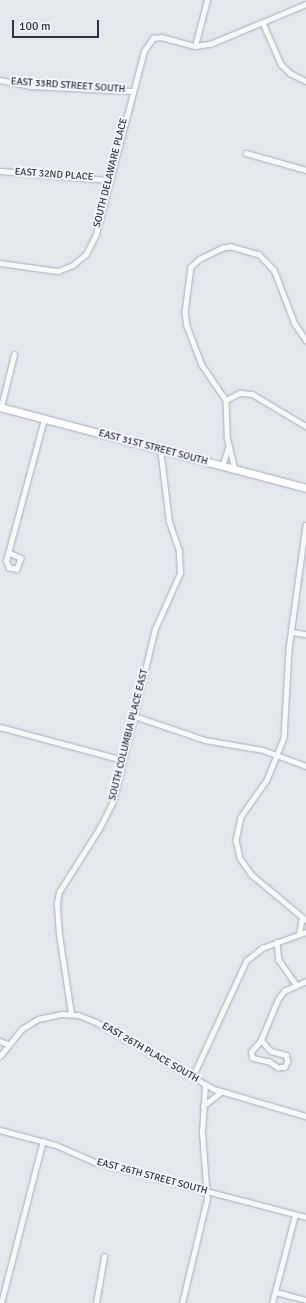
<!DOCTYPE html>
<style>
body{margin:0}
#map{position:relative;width:306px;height:1303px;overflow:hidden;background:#e4e7ec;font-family:Signika,sans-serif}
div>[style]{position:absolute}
.roads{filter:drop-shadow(0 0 1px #a9aeb7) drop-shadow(0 0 1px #a9aeb7)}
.minor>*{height:4.5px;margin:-2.25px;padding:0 2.25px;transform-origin:2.25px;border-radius:2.25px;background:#f7f8fa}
.secondary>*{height:7px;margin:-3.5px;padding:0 3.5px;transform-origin:3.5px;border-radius:3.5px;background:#fff}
span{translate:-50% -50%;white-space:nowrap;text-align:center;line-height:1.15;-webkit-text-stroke:4px #f4f6f9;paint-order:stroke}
.street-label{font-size:10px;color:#2b3445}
.scale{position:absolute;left:12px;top:20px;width:87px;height:18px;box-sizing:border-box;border:2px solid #2b3445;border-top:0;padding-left:5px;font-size:12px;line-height:14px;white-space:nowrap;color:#2b3445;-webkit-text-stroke:3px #f4f6f9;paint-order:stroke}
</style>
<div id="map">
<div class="roads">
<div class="minor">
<div style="left:263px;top:23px;width:45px;rotate:66.3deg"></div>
<div style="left:281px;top:64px;width:13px;rotate:45deg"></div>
<div style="left:290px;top:73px;width:18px;rotate:27deg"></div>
<div style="left:195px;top:46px;width:48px;rotate:-75.4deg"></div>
<div style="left:0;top:80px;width:32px;rotate:11deg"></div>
<div style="left:31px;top:86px;width:101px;rotate:2.8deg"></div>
<div style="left:246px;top:153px;width:62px;rotate:15.8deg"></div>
<div style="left:0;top:171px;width:108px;rotate:4.8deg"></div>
<div style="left:0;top:263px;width:59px;rotate:7.9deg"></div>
<div style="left:58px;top:271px;width:16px;rotate:-22deg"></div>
<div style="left:73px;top:265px;width:17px;rotate:-40deg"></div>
<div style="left:86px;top:254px;width:22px;rotate:-63deg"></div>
<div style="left:96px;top:234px;width:189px;rotate:-75.3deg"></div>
<div style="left:144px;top:51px;width:16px;rotate:-55deg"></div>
<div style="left:153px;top:38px;width:8px;rotate:-7deg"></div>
<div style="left:161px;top:37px;width:35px;rotate:15deg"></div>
<div style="left:195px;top:46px;width:15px;rotate:-8deg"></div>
<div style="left:210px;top:44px;width:104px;rotate:-22.6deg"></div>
<div style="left:306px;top:341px;width:22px;rotate:-124deg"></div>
<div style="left:294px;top:323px;width:56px;rotate:-111deg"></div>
<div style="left:274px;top:271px;width:22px;rotate:-133deg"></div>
<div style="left:259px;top:255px;width:29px;rotate:-164deg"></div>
<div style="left:231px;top:247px;width:8px;rotate:173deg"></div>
<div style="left:223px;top:248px;width:25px;rotate:154deg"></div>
<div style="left:200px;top:259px;width:12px;rotate:138deg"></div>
<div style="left:191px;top:267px;width:45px;rotate:97.6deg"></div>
<div style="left:185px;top:312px;width:14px;rotate:82deg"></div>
<div style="left:187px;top:326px;width:42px;rotate:69deg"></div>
<div style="left:202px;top:365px;width:42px;rotate:55.6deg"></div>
<div style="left:226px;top:400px;width:15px;rotate:-28deg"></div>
<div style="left:239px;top:393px;width:13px;rotate:4deg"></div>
<div style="left:252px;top:394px;width:63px;rotate:30.7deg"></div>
<div style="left:226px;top:400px;width:37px;rotate:88deg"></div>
<div style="left:227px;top:437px;width:34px;rotate:76deg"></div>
<div style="left:1px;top:407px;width:54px;rotate:-76deg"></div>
<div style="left:222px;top:466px;width:21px;rotate:-71deg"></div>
<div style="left:306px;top:525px;width:125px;rotate:97.8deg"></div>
<div style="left:289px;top:649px;width:89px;rotate:93.2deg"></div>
<div style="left:284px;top:738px;width:45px;rotate:112deg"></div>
<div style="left:267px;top:780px;width:45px;rotate:125.1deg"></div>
<div style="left:241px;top:817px;width:24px;rotate:102deg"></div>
<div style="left:236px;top:840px;width:18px;rotate:77deg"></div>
<div style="left:240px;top:858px;width:21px;rotate:55deg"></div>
<div style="left:252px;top:875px;width:70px;rotate:39.8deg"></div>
<div style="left:8px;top:552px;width:14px;rotate:25deg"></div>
<div style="left:21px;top:558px;width:12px;rotate:110deg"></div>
<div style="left:17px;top:569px;width:8px;rotate:-173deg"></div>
<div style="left:9px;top:568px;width:8px;rotate:-113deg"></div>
<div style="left:6px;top:561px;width:147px;rotate:-75deg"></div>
<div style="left:291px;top:632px;width:15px;rotate:8deg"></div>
<div style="left:134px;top:716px;width:75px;rotate:18.7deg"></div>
<div style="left:205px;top:740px;width:59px;rotate:9.8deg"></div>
<div style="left:263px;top:750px;width:46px;rotate:20.4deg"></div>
<div style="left:0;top:727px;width:127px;rotate:15deg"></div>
<div style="left:299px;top:934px;width:17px;rotate:-80deg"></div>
<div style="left:277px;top:942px;width:18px;rotate:84deg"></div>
<div style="left:279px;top:960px;width:29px;rotate:55deg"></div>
<div style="left:71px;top:1014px;width:80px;rotate:-98.6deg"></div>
<div style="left:59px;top:935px;width:32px;rotate:-94deg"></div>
<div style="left:57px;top:903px;width:11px;rotate:-80deg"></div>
<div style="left:59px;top:892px;width:75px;rotate:-57.6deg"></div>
<div style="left:99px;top:829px;width:30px;rotate:-63deg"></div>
<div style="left:113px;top:802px;width:178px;rotate:-76.4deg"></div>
<div style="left:155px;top:629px;width:61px;rotate:-65.9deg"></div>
<div style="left:180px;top:573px;width:22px;rotate:-93deg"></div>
<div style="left:179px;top:551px;width:31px;rotate:-109deg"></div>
<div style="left:169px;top:522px;width:74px;rotate:-97deg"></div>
<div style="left:261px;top:1040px;width:15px;rotate:48deg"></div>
<div style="left:271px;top:1051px;width:16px;rotate:15deg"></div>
<div style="left:286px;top:1055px;width:6px;rotate:72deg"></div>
<div style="left:288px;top:1061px;width:7px;rotate:117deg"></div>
<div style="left:285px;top:1067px;width:7px;rotate:172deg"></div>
<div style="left:278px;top:1068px;width:11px;rotate:-146deg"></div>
<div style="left:269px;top:1062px;width:17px;rotate:-167deg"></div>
<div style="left:252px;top:1058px;width:6px;rotate:-99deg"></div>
<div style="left:251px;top:1052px;width:16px;rotate:-50deg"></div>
<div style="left:261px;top:1040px;width:44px;rotate:-67.5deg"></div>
<div style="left:278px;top:999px;width:10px;rotate:-53deg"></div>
<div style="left:284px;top:991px;width:24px;rotate:-24deg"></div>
<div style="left:0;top:1041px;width:9px;rotate:21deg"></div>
<div style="left:0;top:1056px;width:35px;rotate:-51deg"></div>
<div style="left:22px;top:1029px;width:19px;rotate:-32deg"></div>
<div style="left:38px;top:1019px;width:24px;rotate:-12deg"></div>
<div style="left:61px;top:1014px;width:17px;rotate:3deg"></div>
<div style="left:78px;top:1015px;width:19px;rotate:21deg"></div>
<div style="left:96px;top:1022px;width:136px;rotate:29.6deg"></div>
<div style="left:214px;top:1089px;width:96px;rotate:16.4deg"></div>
<div style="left:192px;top:1078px;width:129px;rotate:-65.2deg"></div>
<div style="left:246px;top:961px;width:21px;rotate:-39deg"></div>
<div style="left:262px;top:948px;width:47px;rotate:-20deg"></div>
<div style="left:203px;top:1106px;width:23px;rotate:-38deg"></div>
<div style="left:0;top:1130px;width:58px;rotate:15deg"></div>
<div style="left:56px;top:1145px;width:43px;rotate:23.6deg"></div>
<div style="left:95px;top:1162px;width:218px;rotate:14.6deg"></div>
<div style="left:276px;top:1292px;width:31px;rotate:15deg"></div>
<div style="left:1px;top:1303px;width:167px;rotate:-75.5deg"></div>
<div style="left:96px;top:1303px;width:47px;rotate:-80.1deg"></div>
<div style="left:182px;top:1303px;width:107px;rotate:-76.5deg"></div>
<div style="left:207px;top:1199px;width:67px;rotate:-94.3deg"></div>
<div style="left:202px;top:1132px;width:47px;rotate:-86.3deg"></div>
<div style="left:272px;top:1303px;width:91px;rotate:-75.4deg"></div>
</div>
<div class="secondary">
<div style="left:0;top:407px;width:317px;rotate:14.8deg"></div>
</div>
</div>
<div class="street-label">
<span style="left:68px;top:86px;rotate:4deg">EAST 33RD STREET SOUTH</span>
<span style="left:111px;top:173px;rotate:-76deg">SOUTH DELAWARE PLACE</span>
<span style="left:54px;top:175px;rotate:4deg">EAST 32ND PLACE</span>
<span style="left:153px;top:448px;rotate:15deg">EAST 31ST STREET SOUTH</span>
<span style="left:129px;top:735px;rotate:-76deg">SOUTH COLUMBIA PLACE EAST</span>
<span style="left:150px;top:1053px;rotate:30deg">EAST 26TH PLACE SOUTH</span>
<span style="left:152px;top:1177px;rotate:15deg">EAST 26TH STREET SOUTH</span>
</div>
<div class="scale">100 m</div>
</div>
